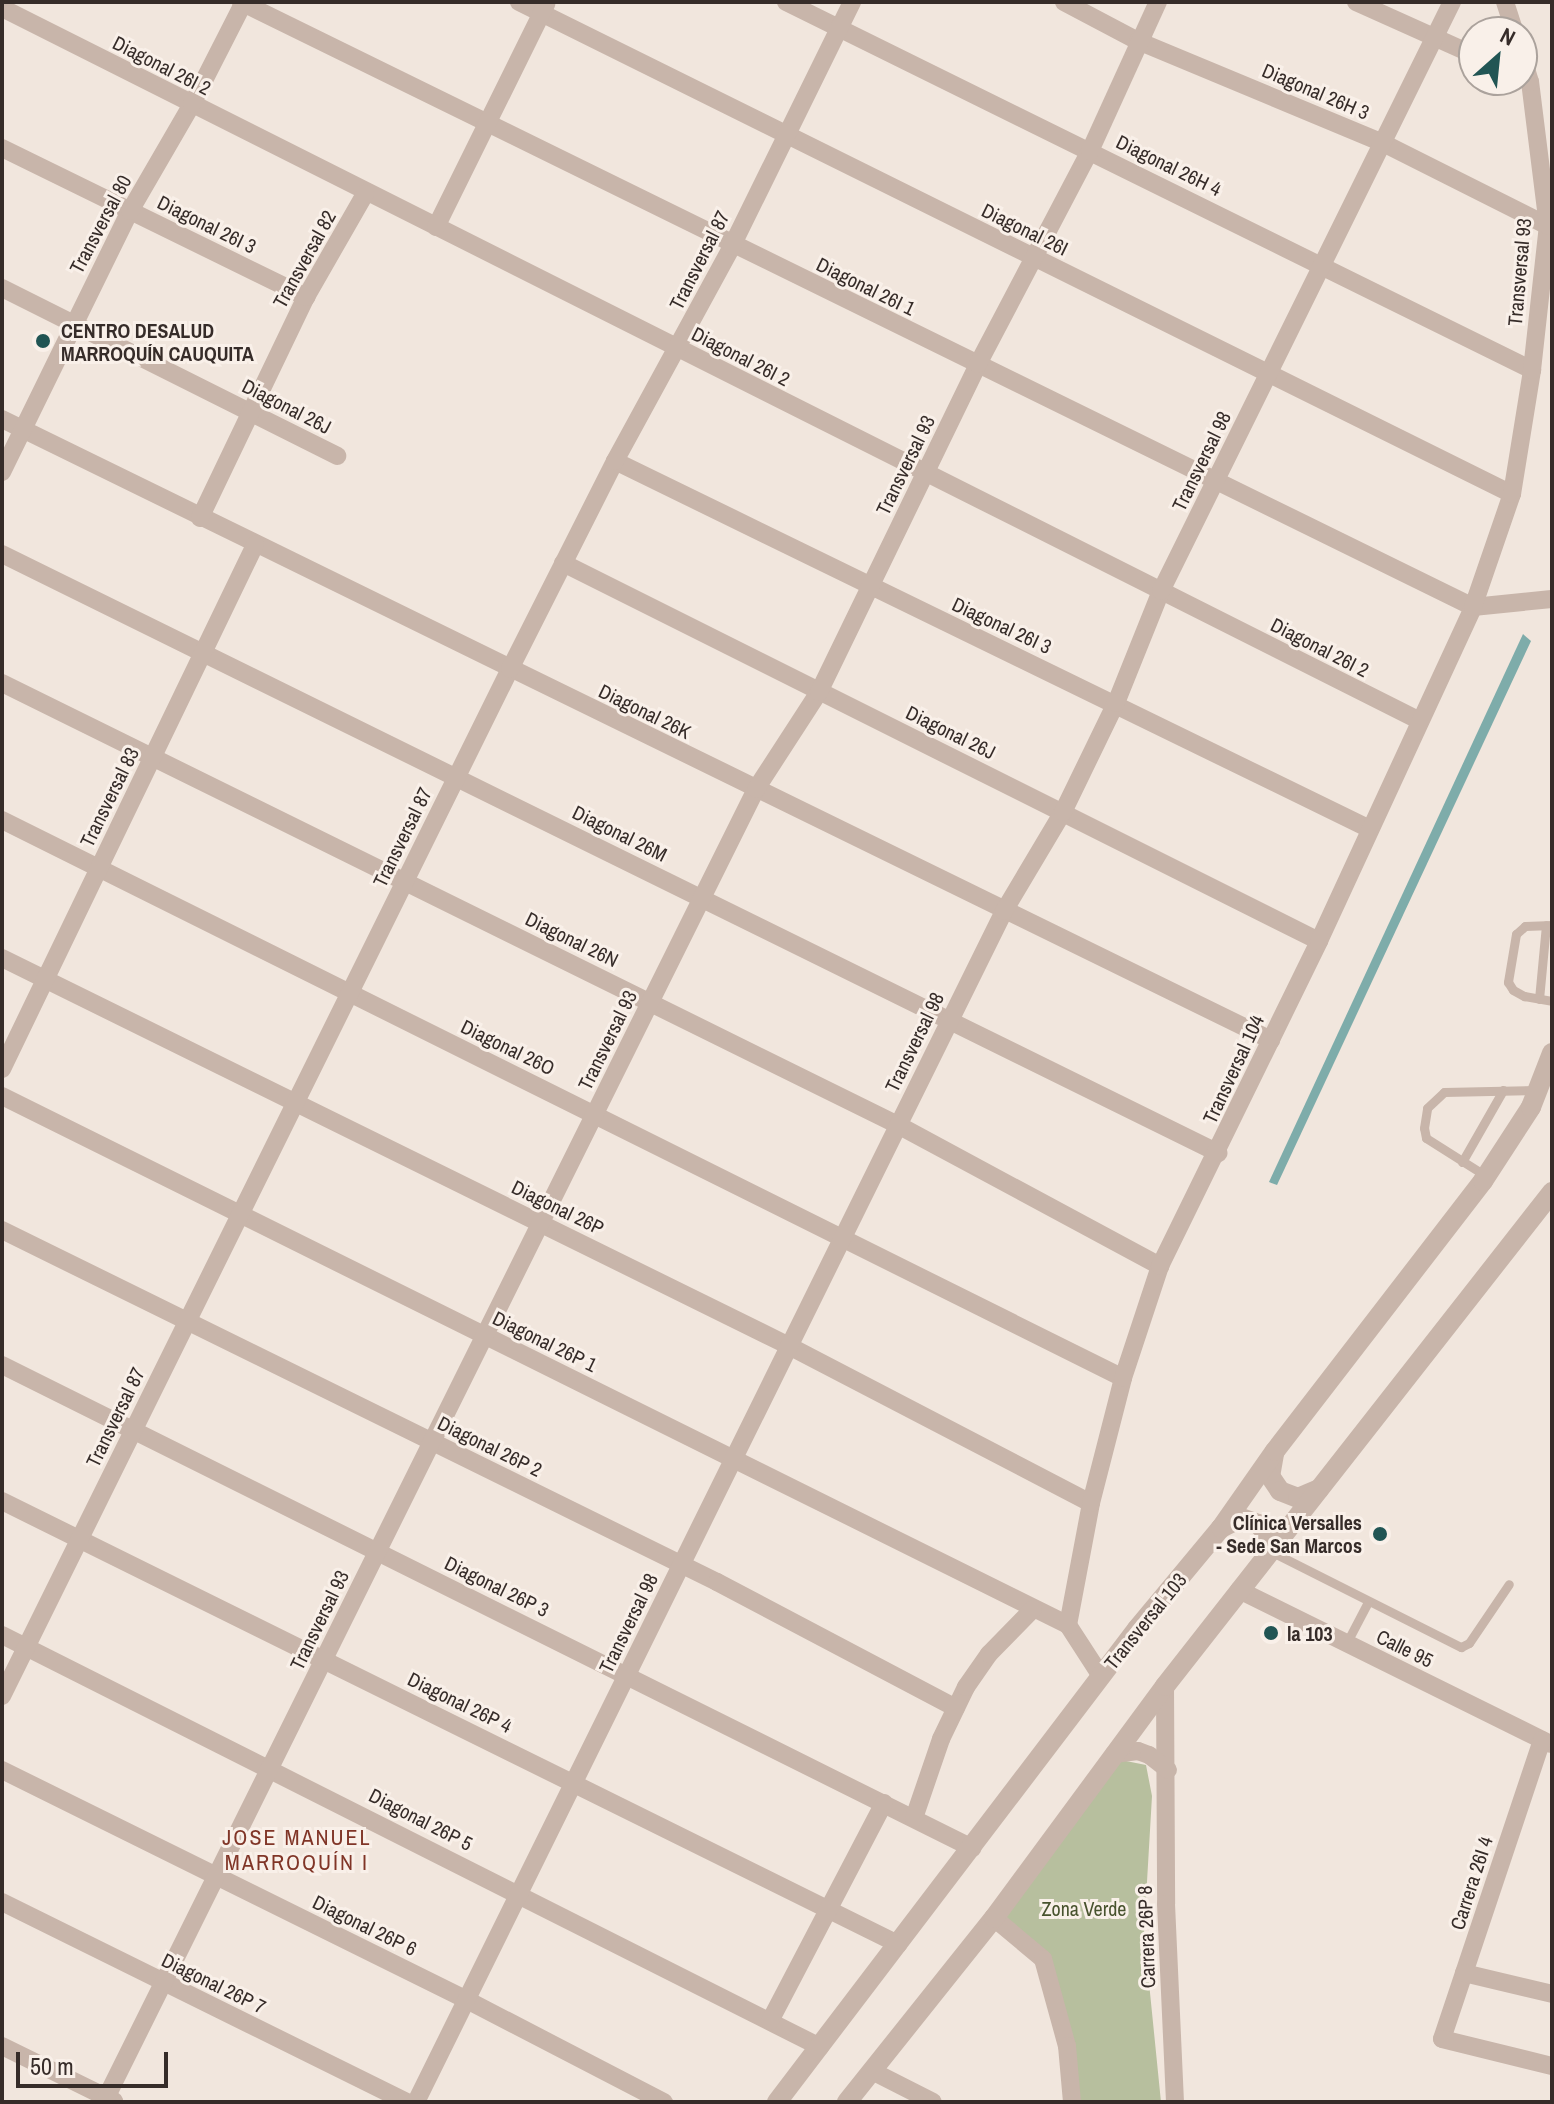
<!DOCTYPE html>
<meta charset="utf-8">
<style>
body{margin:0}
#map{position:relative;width:1554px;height:2104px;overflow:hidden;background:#f1e6dd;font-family:"Archivo Narrow",sans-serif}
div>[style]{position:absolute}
.green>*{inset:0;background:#b7bf9e}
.water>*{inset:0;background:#7eacaa}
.service>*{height:9px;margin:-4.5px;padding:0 4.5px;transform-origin:4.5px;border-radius:4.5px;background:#c8b5aa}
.minor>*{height:18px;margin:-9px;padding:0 9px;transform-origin:9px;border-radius:9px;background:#c8b5aa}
.tertiary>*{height:20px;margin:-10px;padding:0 10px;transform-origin:10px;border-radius:10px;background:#c8b5aa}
.dots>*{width:22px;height:22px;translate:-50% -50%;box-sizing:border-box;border:4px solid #f9f0e9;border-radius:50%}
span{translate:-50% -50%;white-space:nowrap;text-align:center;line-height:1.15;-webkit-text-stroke:6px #f9f0e9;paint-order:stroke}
.street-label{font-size:20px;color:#362c29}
.poi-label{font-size:20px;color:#362c29;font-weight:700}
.left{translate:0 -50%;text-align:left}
.right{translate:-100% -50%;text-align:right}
.park-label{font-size:20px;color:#48532e}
.neighbourhood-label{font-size:22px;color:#803527;letter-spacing:2px}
.frame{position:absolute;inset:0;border:4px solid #362c29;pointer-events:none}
.north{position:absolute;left:1458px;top:16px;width:80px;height:80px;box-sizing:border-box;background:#f9f0e9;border:2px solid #aba29c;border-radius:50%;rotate:27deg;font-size:22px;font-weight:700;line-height:32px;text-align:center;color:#362c29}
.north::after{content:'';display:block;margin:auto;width:28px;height:36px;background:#215554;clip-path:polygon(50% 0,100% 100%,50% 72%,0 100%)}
.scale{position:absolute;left:16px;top:2052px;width:152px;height:36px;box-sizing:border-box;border:4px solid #362c29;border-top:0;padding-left:10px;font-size:24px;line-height:28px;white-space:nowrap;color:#362c29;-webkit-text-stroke:6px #f9f0e9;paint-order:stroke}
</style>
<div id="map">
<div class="green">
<div style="clip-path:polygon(1116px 1759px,1146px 1765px,1152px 1796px,1144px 1933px,1161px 2102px,1080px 2102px,1046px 1958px,998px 1918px)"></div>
</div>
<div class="water">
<div style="clip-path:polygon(1523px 634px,1531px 641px,1277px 1185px,1269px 1182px)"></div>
</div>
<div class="service">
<div style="left:1552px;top:925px;width:27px;rotate:178deg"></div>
<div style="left:1525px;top:926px;width:12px;rotate:138deg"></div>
<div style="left:1516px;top:934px;width:49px;rotate:99.5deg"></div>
<div style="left:1508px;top:982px;width:9px;rotate:58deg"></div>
<div style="left:1513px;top:990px;width:13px;rotate:29deg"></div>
<div style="left:1524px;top:996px;width:28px;rotate:10deg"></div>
<div style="left:1539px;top:999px;width:74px;rotate:-84.6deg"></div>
<div style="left:1462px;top:1162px;width:83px;rotate:-60.3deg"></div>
<div style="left:1486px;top:1176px;width:71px;rotate:-147.7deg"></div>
<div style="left:1426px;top:1138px;width:10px;rotate:-101deg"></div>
<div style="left:1424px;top:1128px;width:20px;rotate:-81deg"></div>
<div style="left:1427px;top:1108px;width:23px;rotate:-43deg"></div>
<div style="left:1444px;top:1092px;width:91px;rotate:-1.3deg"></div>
<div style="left:1270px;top:1551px;width:214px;rotate:26.7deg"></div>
<div style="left:1461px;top:1647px;width:9px;rotate:-27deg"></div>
<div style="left:1469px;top:1643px;width:71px;rotate:-55.9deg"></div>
<div style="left:1346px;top:1644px;width:47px;rotate:-62.4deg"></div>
</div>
<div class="minor">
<div style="left:241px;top:2px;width:1373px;rotate:26.15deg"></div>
<div style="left:1473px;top:607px;width:79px;rotate:-5.8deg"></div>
<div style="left:519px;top:2px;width:1108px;rotate:26.36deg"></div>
<div style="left:786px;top:2px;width:832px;rotate:26.26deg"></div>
<div style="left:1064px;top:2px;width:84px;rotate:27.8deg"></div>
<div style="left:1138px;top:41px;width:265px;rotate:22.6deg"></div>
<div style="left:1383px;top:143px;width:185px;rotate:26.7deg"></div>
<div style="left:1356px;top:2px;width:129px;rotate:24.2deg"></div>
<div style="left:1505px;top:2px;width:32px;rotate:72deg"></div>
<div style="left:2px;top:8px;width:1585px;rotate:26.69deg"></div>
<div style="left:2px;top:148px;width:339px;rotate:26.1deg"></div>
<div style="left:436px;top:227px;width:249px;rotate:-63.7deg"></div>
<div style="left:2px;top:288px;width:375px;rotate:26.6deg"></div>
<div style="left:2px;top:419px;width:1413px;rotate:26.08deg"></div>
<div style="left:615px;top:461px;width:840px;rotate:25.99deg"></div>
<div style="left:2px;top:472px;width:291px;rotate:-63.9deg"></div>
<div style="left:130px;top:211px;width:124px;rotate:-59.9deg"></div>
<div style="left:192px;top:104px;width:114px;rotate:-63deg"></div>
<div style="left:200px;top:518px;width:245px;rotate:-64.4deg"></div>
<div style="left:306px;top:297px;width:119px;rotate:-60.2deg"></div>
<div style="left:2px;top:554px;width:1356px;rotate:26.22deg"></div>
<div style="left:563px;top:563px;width:845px;rotate:26.57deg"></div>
<div style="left:2px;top:683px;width:999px;rotate:26.26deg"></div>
<div style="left:898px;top:1125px;width:298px;rotate:28.3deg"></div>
<div style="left:2px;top:820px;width:1252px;rotate:26.46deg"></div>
<div style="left:2px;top:958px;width:877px;rotate:26.24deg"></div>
<div style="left:789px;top:1346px;width:340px;rotate:27.5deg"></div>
<div style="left:2px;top:1069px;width:582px;rotate:-64.23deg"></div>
<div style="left:2px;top:1096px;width:1190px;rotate:26.39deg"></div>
<div style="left:2px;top:1230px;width:797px;rotate:26.21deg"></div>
<div style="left:717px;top:1582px;width:270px;rotate:27.8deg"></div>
<div style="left:2px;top:1365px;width:1084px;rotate:26.47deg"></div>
<div style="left:2px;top:1501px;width:1000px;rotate:26.31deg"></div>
<div style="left:1239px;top:1590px;width:347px;rotate:26.3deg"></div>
<div style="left:2px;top:1635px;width:916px;rotate:26.73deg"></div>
<div style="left:1101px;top:1676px;width:61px;rotate:-122.9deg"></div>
<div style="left:1068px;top:1625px;width:124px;rotate:-79.3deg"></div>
<div style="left:1091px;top:1503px;width:129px;rotate:-75.6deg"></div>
<div style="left:1123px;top:1378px;width:118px;rotate:-71.7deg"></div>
<div style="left:1160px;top:1266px;width:362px;rotate:-63.9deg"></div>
<div style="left:1319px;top:941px;width:368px;rotate:-65.2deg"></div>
<div style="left:1473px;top:607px;width:120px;rotate:-71deg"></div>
<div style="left:1512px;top:494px;width:126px;rotate:-80.8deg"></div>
<div style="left:1532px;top:370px;width:145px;rotate:-83.7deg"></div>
<div style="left:1548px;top:226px;width:145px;rotate:-97.1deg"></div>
<div style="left:1530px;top:82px;width:28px;rotate:-107deg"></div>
<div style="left:1165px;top:1686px;width:218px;rotate:89.7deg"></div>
<div style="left:1166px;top:1904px;width:198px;rotate:87.4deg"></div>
<div style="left:2px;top:1696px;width:1146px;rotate:-63.68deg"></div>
<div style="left:510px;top:669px;width:233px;rotate:-63.2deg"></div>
<div style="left:615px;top:461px;width:245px;rotate:-61.4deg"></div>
<div style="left:732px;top:246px;width:272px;rotate:-63.8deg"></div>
<div style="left:1542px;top:1740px;width:315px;rotate:108.5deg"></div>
<div style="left:1442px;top:2039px;width:113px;rotate:13.8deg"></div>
<div style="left:1114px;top:1754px;width:24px;rotate:-7deg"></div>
<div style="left:1138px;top:1751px;width:12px;rotate:20deg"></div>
<div style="left:1149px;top:1755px;width:24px;rotate:38deg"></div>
<div style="left:2px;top:1770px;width:519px;rotate:26.32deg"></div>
<div style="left:467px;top:2000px;width:222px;rotate:27.4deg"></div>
<div style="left:914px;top:1818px;width:83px;rotate:-71.1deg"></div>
<div style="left:941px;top:1739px;width:58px;rotate:-64.3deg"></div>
<div style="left:966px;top:1687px;width:40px;rotate:-55.1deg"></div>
<div style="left:989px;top:1654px;width:63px;rotate:-45.6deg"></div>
<div style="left:2px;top:1902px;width:451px;rotate:26.3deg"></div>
<div style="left:994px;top:1918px;width:64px;rotate:39.9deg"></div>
<div style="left:1043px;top:1959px;width:90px;rotate:74.6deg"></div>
<div style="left:1067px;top:2046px;width:56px;rotate:84.9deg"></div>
<div style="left:1464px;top:1973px;width:90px;rotate:13.4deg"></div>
<div style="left:770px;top:2021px;width:246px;rotate:-62.4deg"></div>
<div style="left:2px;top:2046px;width:125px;rotate:26.2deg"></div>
<div style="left:872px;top:2071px;width:68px;rotate:26.9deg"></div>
<div style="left:104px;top:2102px;width:1466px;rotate:-63.59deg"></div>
<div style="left:756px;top:789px;width:116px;rotate:-57deg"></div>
<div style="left:819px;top:692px;width:365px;rotate:-64.1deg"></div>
<div style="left:978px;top:364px;width:241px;rotate:-62.3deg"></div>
<div style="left:1090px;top:151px;width:164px;rotate:-65.5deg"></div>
<div style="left:416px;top:2102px;width:1328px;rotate:-63.72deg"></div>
<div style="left:1004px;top:911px;width:115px;rotate:-59.2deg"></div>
<div style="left:1063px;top:812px;width:121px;rotate:-64.1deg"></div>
<div style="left:1116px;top:703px;width:121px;rotate:-68.1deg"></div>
<div style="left:1161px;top:591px;width:657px;rotate:-63.71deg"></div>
</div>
<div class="tertiary">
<div style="left:1274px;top:1454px;width:22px;rotate:100deg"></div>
<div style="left:1270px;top:1476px;width:18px;rotate:56deg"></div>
<div style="left:1280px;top:1491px;width:19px;rotate:21deg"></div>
<div style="left:1298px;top:1498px;width:23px;rotate:-23deg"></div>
<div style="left:1221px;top:1528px;width:22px;rotate:-27deg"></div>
<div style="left:1241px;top:1518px;width:18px;rotate:19deg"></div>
<div style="left:1258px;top:1524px;width:16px;rotate:47deg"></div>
<div style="left:1269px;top:1536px;width:15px;rotate:86deg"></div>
<div style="left:777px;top:2102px;width:594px;rotate:-52.73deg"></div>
<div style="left:1137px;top:1629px;width:131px;rotate:-50.3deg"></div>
<div style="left:1221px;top:1528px;width:94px;rotate:-55deg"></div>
<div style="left:1275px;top:1451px;width:341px;rotate:-52.4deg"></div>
<div style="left:1483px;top:1181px;width:88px;rotate:-57deg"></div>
<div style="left:1531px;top:1107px;width:58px;rotate:-68.7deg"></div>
<div style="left:847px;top:2102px;width:236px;rotate:-51.4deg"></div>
<div style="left:994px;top:1918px;width:288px;rotate:-53.6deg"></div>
<div style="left:1165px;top:1686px;width:628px;rotate:-51.92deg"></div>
</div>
<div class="dots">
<div style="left:43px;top:341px;background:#215554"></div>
<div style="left:1380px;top:1534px;background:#215554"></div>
<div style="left:1271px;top:1633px;background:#215554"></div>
</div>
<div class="street-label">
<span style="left:162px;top:65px;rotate:27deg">Diagonal 26I 2</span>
<span style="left:1316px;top:91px;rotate:23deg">Diagonal 26H 3</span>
<span style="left:1169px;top:165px;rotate:26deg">Diagonal 26H 4</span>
<span style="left:100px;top:224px;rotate:-62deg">Transversal 80</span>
<span style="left:207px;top:224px;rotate:26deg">Diagonal 26I 3</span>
<span style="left:1025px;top:229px;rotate:26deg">Diagonal 26I</span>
<span style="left:304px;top:259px;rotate:-61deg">Transversal 82</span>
<span style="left:699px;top:260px;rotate:-63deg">Transversal 87</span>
<span style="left:1519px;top:272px;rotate:-85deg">Transversal 93</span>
<span style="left:866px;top:286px;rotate:26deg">Diagonal 26I 1</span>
<span style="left:741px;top:356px;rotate:27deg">Diagonal 26I 2</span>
<span style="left:287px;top:406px;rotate:27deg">Diagonal 26J</span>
<span style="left:1201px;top:461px;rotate:-64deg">Transversal 98</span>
<span style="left:905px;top:465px;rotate:-64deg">Transversal 93</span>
<span style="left:1002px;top:625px;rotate:25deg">Diagonal 26I 3</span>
<span style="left:1320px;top:647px;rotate:27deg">Diagonal 26I 2</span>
<span style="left:645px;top:711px;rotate:26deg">Diagonal 26K</span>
<span style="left:951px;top:732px;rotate:26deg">Diagonal 26J</span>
<span style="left:109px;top:797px;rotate:-64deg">Transversal 83</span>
<span style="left:620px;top:833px;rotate:26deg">Diagonal 26M</span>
<span style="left:402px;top:837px;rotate:-64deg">Transversal 87</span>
<span style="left:572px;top:939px;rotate:26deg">Diagonal 26N</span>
<span style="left:607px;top:1040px;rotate:-64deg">Transversal 93</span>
<span style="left:914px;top:1042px;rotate:-64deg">Transversal 98</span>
<span style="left:508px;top:1047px;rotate:26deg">Diagonal 26O</span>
<span style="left:1233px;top:1069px;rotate:-65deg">Transversal 104</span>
<span style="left:558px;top:1207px;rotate:26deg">Diagonal 26P</span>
<span style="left:545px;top:1341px;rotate:26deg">Diagonal 26P 1</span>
<span style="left:115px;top:1417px;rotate:-64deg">Transversal 87</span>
<span style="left:490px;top:1446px;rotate:26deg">Diagonal 26P 2</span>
<span style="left:497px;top:1586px;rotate:26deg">Diagonal 26P 3</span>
<span style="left:319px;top:1620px;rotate:-64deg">Transversal 93</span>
<span style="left:1145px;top:1621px;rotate:-51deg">Transversal 103</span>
<span style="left:628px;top:1623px;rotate:-64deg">Transversal 98</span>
<span style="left:1405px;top:1648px;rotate:26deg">Calle 95</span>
<span style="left:460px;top:1702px;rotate:26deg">Diagonal 26P 4</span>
<span style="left:421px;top:1819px;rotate:27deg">Diagonal 26P 5</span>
<span style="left:1471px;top:1883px;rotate:-72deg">Carrera 26I 4</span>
<span style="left:365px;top:1925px;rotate:26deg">Diagonal 26P 6</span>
<span style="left:1146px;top:1937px;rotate:-92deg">Carrera 26P 8</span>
<span style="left:214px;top:1983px;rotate:26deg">Diagonal 26P 7</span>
</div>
<div class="poi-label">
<span class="left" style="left:61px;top:342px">CENTRO DESALUD<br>MARROQUÍN CAUQUITA</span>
<span class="right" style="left:1362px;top:1534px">Clínica Versalles<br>- Sede San Marcos</span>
<span class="left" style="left:1287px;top:1633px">la 103</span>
</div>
<div class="park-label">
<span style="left:1084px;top:1908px">Zona Verde</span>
</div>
<div class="neighbourhood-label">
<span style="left:297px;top:1850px">JOSE MANUEL<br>MARROQUÍN I</span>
</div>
<div class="frame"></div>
<div class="north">N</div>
<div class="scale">50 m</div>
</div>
